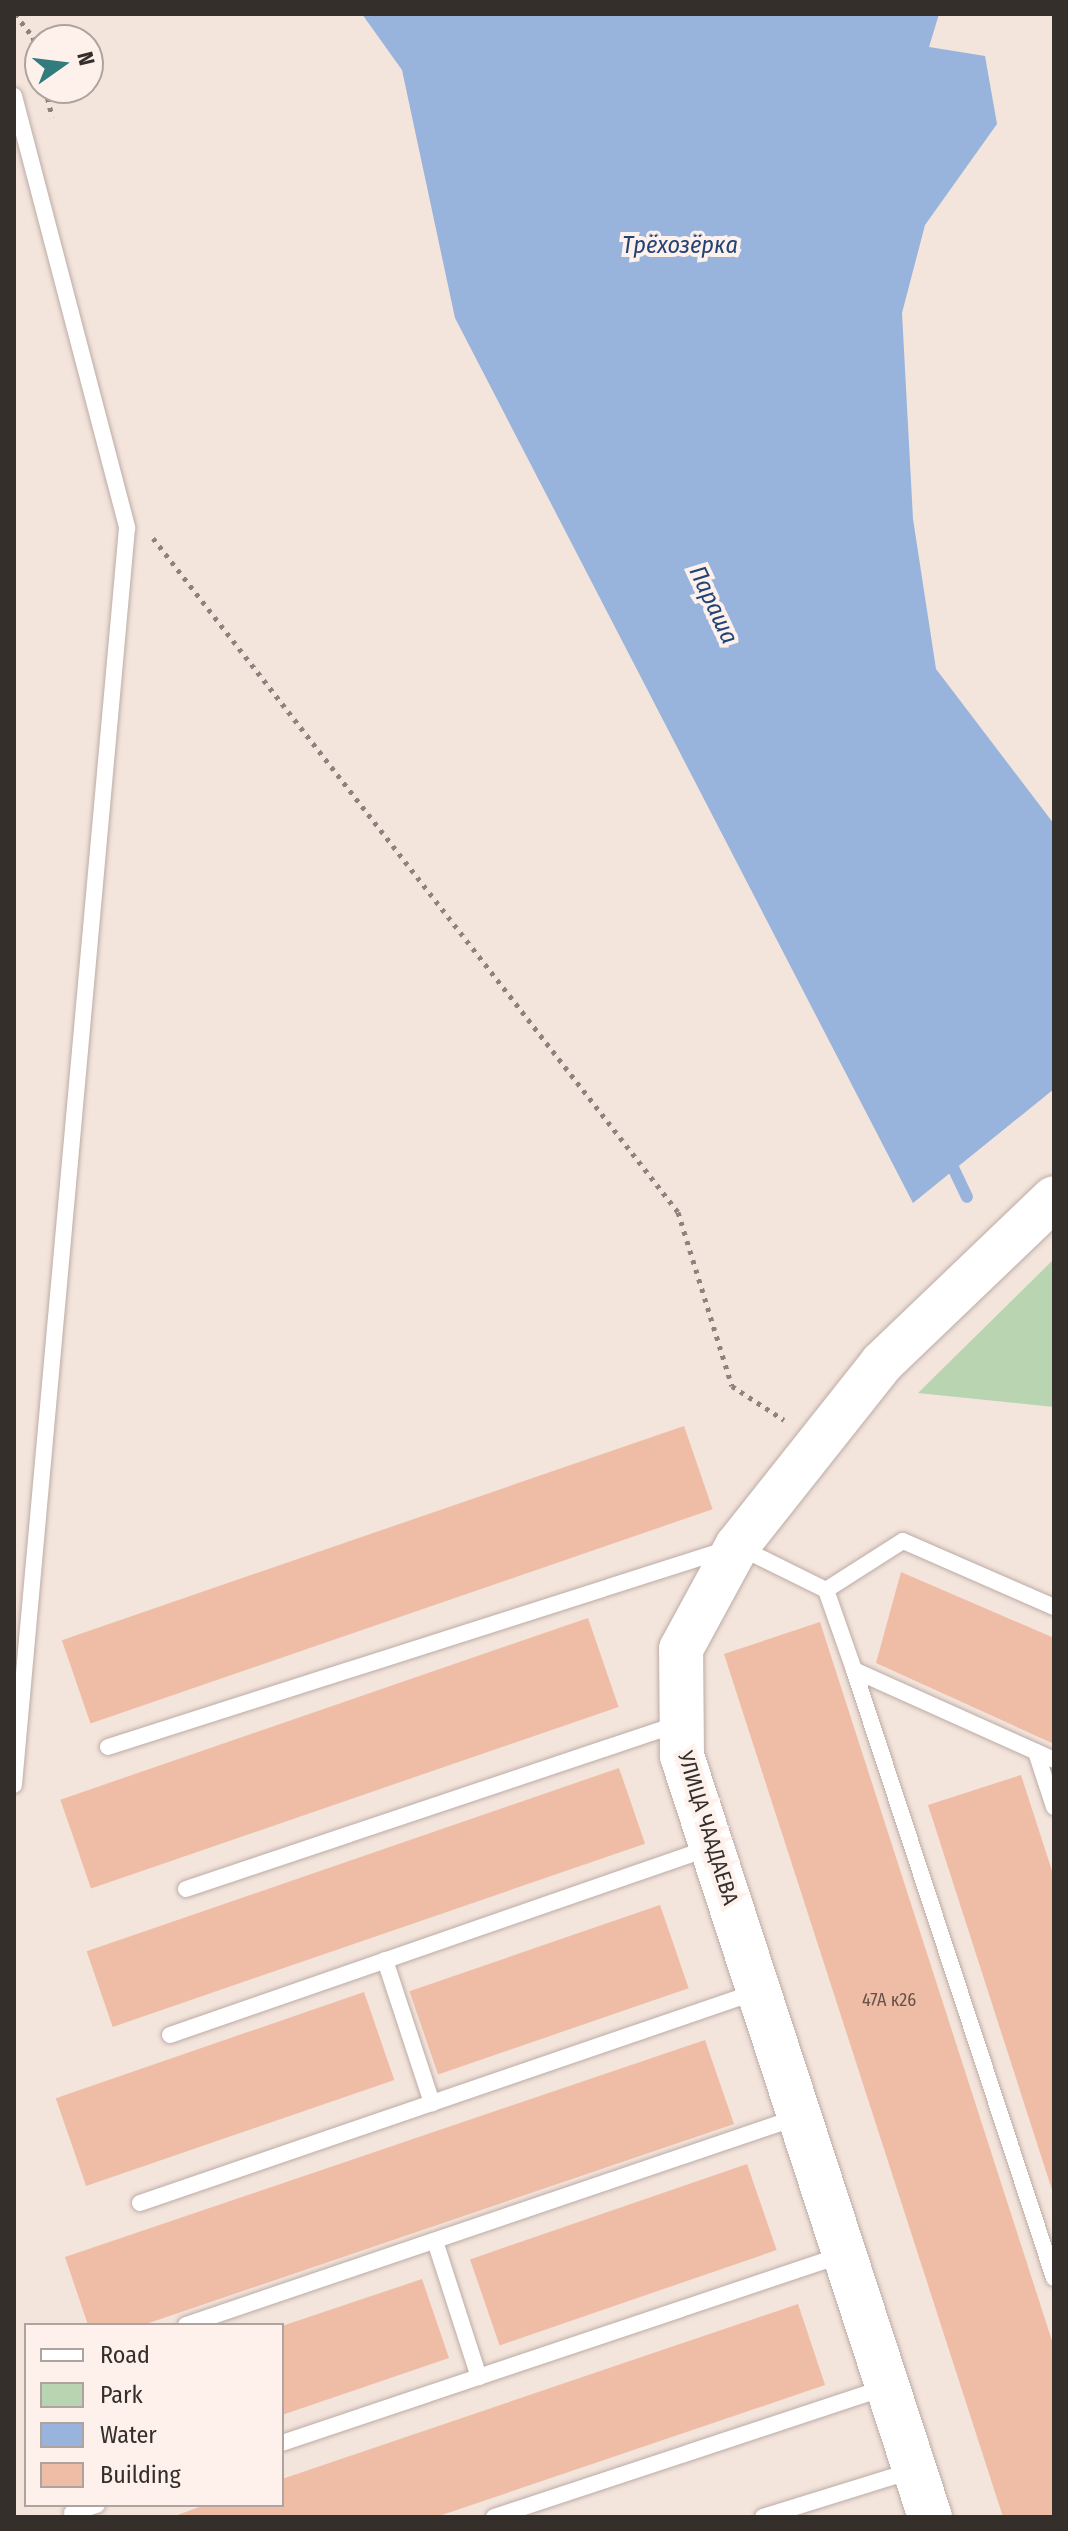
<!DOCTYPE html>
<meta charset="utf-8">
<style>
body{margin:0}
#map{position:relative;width:1068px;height:2531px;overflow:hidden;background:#f3e4dc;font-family:"Fira Sans Condensed",sans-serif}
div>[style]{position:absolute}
.green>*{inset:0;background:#b8d4b1}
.water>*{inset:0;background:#98b3dc}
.stream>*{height:12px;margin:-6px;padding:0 6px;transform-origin:6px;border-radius:6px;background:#98b3dc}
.building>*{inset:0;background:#efbda6;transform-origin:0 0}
.path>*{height:5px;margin-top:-2.5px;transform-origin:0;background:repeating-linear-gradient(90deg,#8d837e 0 4px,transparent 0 10px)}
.roads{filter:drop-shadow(0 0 2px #bcaca5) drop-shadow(0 0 2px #bcaca5)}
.lane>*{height:16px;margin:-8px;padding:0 8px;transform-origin:8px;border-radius:8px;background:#fff}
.secondary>*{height:44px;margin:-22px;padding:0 22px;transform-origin:22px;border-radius:22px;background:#fff}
span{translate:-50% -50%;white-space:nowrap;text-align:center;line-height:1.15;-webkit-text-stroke:8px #fef1eb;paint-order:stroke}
.number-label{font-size:18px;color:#64524a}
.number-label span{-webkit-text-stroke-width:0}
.street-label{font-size:22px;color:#352f2c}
.water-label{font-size:24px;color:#214376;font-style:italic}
.frame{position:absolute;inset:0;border:16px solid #352f2c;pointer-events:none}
.legend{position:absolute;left:24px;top:2323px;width:260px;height:184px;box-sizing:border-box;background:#fef1eb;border:2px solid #aea39f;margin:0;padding:10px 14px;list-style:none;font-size:24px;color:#352f2c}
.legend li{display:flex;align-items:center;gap:16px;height:40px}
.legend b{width:40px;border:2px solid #aea39f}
.north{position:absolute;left:24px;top:24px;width:80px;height:80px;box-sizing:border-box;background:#fef1eb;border:2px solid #aea39f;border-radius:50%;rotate:76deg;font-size:22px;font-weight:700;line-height:32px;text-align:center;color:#352f2c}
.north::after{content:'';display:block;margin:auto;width:28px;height:36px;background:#337c7e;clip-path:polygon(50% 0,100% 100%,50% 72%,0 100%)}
</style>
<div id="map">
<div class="green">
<div style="clip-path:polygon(1054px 1259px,1054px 1407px,918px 1393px)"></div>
</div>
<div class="water">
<div style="clip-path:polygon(362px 14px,939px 14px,929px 47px,985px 56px,997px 124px,925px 225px,902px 313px,913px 519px,936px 669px,1054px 824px,1054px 1089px,913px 1203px,455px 318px,402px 70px)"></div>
</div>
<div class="stream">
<div style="left:948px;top:1157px;width:44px;rotate:64.6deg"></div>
</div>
<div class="building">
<div style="left:684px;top:1426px;width:88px;height:658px;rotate:71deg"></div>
<div style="clip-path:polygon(901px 1572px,1054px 1638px,1054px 1744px,876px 1663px)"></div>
<div style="left:588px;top:1618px;width:94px;height:558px;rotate:71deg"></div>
<div style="clip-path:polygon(820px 1622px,1054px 2347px,1054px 2517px,1003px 2517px,724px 1654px)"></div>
<div style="left:619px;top:1768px;width:80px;height:563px;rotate:71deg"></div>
<div style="clip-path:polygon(1021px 1775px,1054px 1877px,1053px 2193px,928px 1805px)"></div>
<div style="left:660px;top:1905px;width:88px;height:265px;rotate:71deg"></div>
<div style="left:364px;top:1992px;width:93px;height:326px;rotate:71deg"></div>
<div style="clip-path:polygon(705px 2040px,734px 2124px,143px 2325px,88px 2325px,65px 2257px)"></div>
<div style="left:747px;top:2164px;width:91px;height:293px;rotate:71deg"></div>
<div style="clip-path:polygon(422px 2279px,449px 2358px,282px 2415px,282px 2326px)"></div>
<div style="clip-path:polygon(798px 2304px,825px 2385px,436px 2517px,172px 2517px,205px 2505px,282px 2505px,282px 2479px)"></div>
</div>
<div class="path">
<div style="left:15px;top:14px;width:29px;rotate:52deg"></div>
<div style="left:33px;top:37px;width:31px;rotate:77deg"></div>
<div style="left:45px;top:88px;width:30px;rotate:76deg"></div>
<div style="left:153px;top:538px;width:854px;rotate:52.08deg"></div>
<div style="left:678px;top:1212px;width:182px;rotate:72.8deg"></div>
<div style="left:732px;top:1386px;width:62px;rotate:33.2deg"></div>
</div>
<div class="roads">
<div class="lane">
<div style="left:14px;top:96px;width:447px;rotate:75.3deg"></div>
<div style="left:127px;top:528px;width:1262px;rotate:95.14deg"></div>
<div style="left:826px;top:1590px;width:91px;rotate:-32.5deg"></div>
<div style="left:903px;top:1541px;width:165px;rotate:23.6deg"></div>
<div style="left:854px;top:1670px;width:640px;rotate:71.79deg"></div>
<div style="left:108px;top:1747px;width:660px;rotate:-17.72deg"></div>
<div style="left:737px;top:1546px;width:99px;rotate:26.3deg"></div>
<div style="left:826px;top:1590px;width:85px;rotate:70.7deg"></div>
<div style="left:854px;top:1670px;width:219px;rotate:24.2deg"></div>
<div style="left:1036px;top:1752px;width:58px;rotate:71.9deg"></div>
<div style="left:186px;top:1889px;width:522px;rotate:-18.54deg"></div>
<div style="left:385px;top:1960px;width:151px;rotate:71.8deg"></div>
<div style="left:170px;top:2035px;width:571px;rotate:-19.13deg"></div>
<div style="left:140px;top:2203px;width:654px;rotate:-18.91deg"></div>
<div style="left:435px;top:2241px;width:143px;rotate:72.1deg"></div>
<div style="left:186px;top:2325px;width:646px;rotate:-18.77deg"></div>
<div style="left:282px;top:2443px;width:591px;rotate:-18.56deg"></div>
<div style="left:72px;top:2513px;width:26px;rotate:-18deg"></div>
<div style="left:494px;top:2517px;width:415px;rotate:-18.3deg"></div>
<div style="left:763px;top:2517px;width:158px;rotate:-17.3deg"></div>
</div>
<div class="secondary">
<div style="left:930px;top:2517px;width:800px;rotate:-108.05deg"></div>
<div style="left:682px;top:1756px;width:107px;rotate:-90.5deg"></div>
<div style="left:681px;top:1649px;width:117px;rotate:-61.5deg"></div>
<div style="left:737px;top:1546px;width:233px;rotate:-51.6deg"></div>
<div style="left:882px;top:1363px;width:238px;rotate:-43.8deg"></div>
</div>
</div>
<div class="number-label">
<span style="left:889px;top:2000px">47А к26</span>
</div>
<div class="street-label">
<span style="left:708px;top:1828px;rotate:73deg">УЛИЦА ЧААДАЕВА</span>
</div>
<div class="water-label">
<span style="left:680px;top:246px">Трёхозёрка</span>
<span style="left:713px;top:605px;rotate:65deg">Параша</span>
</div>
<div class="frame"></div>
<ul class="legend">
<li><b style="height:10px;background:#fff"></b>Road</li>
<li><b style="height:22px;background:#b8d4b1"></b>Park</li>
<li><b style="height:22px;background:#98b3dc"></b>Water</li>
<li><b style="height:22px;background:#efbda6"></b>Building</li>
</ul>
<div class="north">N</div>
</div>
